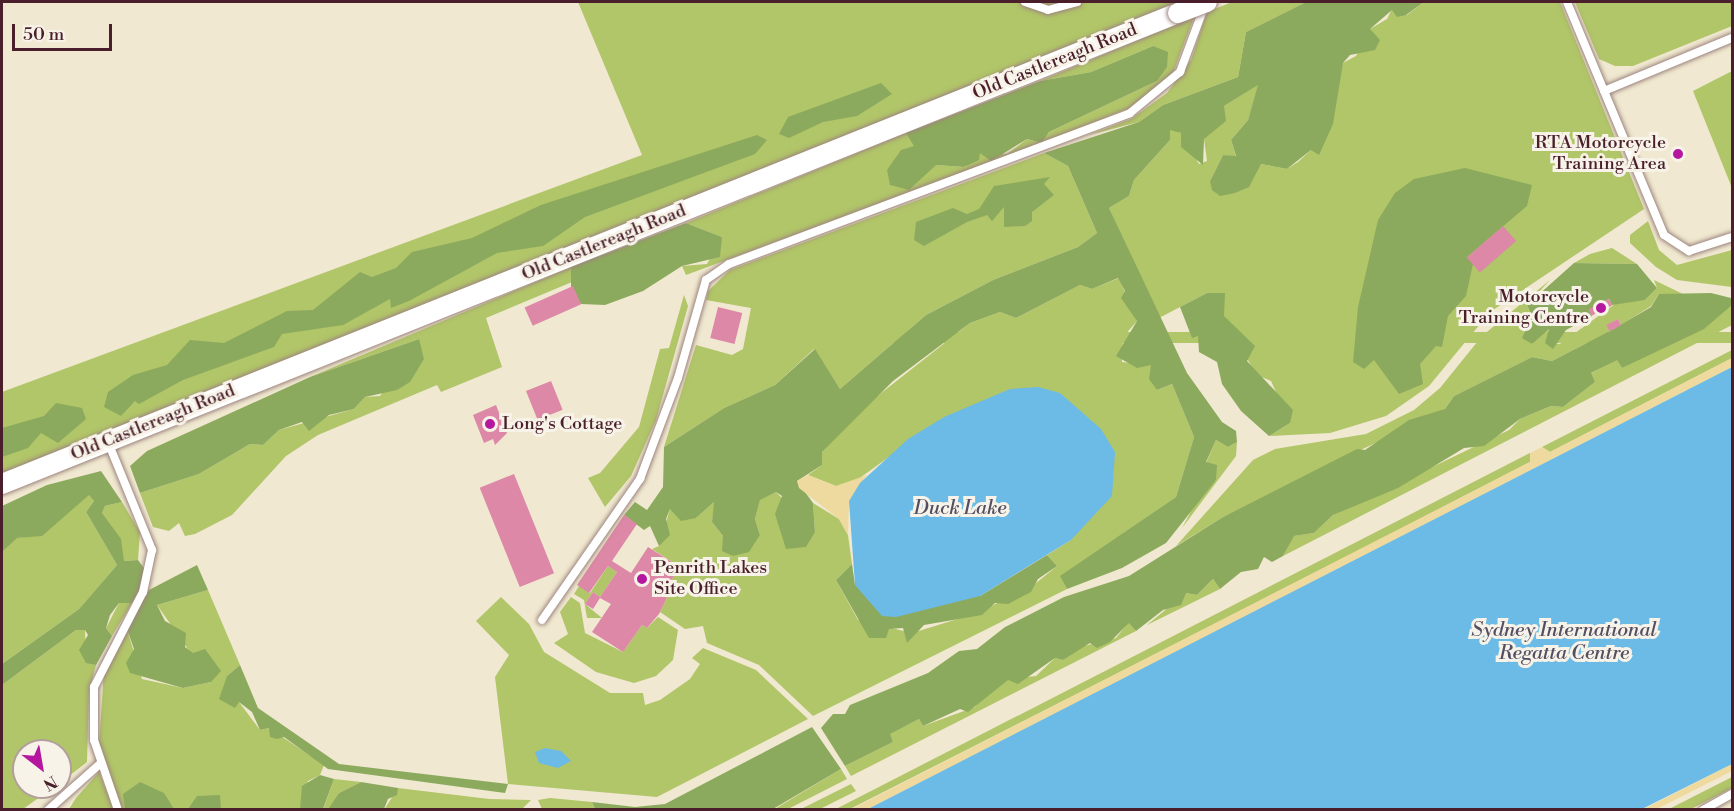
<!DOCTYPE html>
<style>
body{margin:0}
#map{position:relative;width:1734px;height:811px;overflow:hidden;background:#f0e8d0;font-family:"Libre Bodoni",serif}
div>[style]{position:absolute}
.green>*{inset:0;background:#b1c569;transform-origin:0 0}
.forest>*{inset:0;background:#8caa5d}
.sand>*{inset:0;background:#eeda9e}
.water>*{inset:0;background:#6cbbe6}
.building>*{inset:0;background:#dc88a6;transform-origin:0 0}
.roads{filter:drop-shadow(0 0 2px #9d847e) drop-shadow(0 0 2px #9d847e)}
.service>*{height:8px;margin:-4px;padding:0 4px;transform-origin:4px;border-radius:4px;background:#fff}
.tertiary>*{height:20px;margin:-10px;padding:0 10px;transform-origin:10px;border-radius:10px;background:#fff}
.bridges{filter:drop-shadow(0 0 2px #9d847e) drop-shadow(0 0 2px #9d847e)}
.tertiary-bridge>*{height:20px;margin:-10px;padding:0 10px;transform-origin:10px;border-radius:10px;background:#fff}
.dots>*{width:16px;height:16px;translate:-50% -50%;box-sizing:border-box;border:3px solid #f7f3e8;border-radius:50%}
span{translate:-50% -50%;white-space:nowrap;text-align:center;line-height:1.15;-webkit-text-stroke:6px #f7f3e8;paint-order:stroke}
.street-label{font-size:18px;color:#4a1f2b}
.poi-label{font-size:18px;color:#4a1f2b}
.right{translate:-100% -50%;text-align:right}
.left{translate:0 -50%;text-align:left}
.water-label{font-size:20px;color:#544e63;font-style:italic}
.frame{position:absolute;inset:0;border:3px solid #4a1f2b;pointer-events:none}
.north{position:absolute;left:12px;top:739px;width:60px;height:60px;box-sizing:border-box;background:#f7f3e8;border:2px solid #b29e9c;border-radius:50%;rotate:149deg;font-size:16px;font-weight:700;line-height:24px;text-align:center;color:#4a1f2b}
.north::after{content:'';display:block;margin:auto;width:21px;height:27px;background:#b5179e;clip-path:polygon(50% 0,100% 100%,50% 72%,0 100%)}
.scale{position:absolute;left:12px;top:24px;width:100px;height:27px;box-sizing:border-box;border:3px solid #4a1f2b;border-top:0;padding-left:8px;font-size:18px;line-height:21px;white-space:nowrap;color:#4a1f2b;-webkit-text-stroke:4px #f7f3e8;paint-order:stroke}
</style>
<div id="map">
<div class="green">
<div style="clip-path:polygon(578px 2px,1185px 2px,2px 473px,2px 392px,642px 155px)"></div>
<div style="clip-path:polygon(1232px 2px,1306px 2px,1246px 32px,1238px 77px,1163px 105px,1139px 122px,1089px 135px,1131px 119px,1167px 93px,1191px 60px,1207px 12px)"></div>
<div style="clip-path:polygon(1424px 2px,1560px 2px,1644px 209px,1490px 312px,1429px 386px,1386px 416px,1330px 433px,1269px 436px,1290px 423px,1271px 381px,1257px 375px,1207px 293px,1157px 319px,1109px 208px,1129px 196px,1134px 180px,1170px 140px,1170px 129px,1181px 133px,1199px 164px,1207px 161px,1204px 139px,1224px 106px,1259px 84px,1248px 120px,1231px 140px,1236px 157px,1223px 155px,1210px 181px,1249px 179px,1261px 164px,1287px 169px,1298px 162px,1311px 150px,1343px 63px,1356px 56px,1370px 29px,1387px 19px,1392px 9px,1407px 15px)"></div>
<div style="clip-path:polygon(1575px 2px,1732px 2px,1732px 26px,1633px 66px,1615px 66px,1599px 59px)"></div>
<div style="clip-path:polygon(1194px 17px,1173px 73px,1130px 108px,1042px 143px,686px 275px,682px 266px,707px 264px,722px 237px,686px 223px,906px 133px,936px 165px,965px 167px,980px 153px,1007px 154px,1027px 139px,1042px 143px,1049px 132px,1157px 81px,1153px 46px,1091px 72px,1040px 81px)"></div>
<div style="clip-path:polygon(1732px 71px,1732px 188px,1693px 91px)"></div>
<div style="clip-path:polygon(1044px 153px,1068px 166px,1097px 233px,1078px 247px,993px 280px,926px 315px,840px 389px,814px 349px,775px 385px,724px 408px,664px 447px,696px 345px,732px 355px,743px 349px,751px 308px,706px 300px,708px 291px,730px 270px)"></div>
<div style="clip-path:polygon(1648px 221px,1659px 250px,1677px 265px,1732px 250px,1732px 287px,1677px 280px,1656px 267px,1630px 243px,1630px 235px)"></div>
<div style="clip-path:polygon(1612px 248px,1637px 264px,1574px 263px,1590px 254px)"></div>
<div style="clip-path:polygon(571px 267px,572px 282px,486px 318px,502px 367px,441px 392px,437px 385px,318px 435px,286px 456px,232px 515px,195px 534px,185px 536px,179px 523px,169px 531px,153px 527px,140px 493px,199px 474px,250px 444px,263px 445px,279px 430px,354px 409px,365px 397px,380px 396px,419px 339px,310px 377px)"></div>
<div style="clip-path:polygon(1119px 278px,1137px 321px,1123px 337px,1122px 362px,1151px 365px,1157px 390px,1172px 384px,1194px 437px,1176px 497px,1061px 576px,1067px 589px,813px 716px,759px 665px,707px 643px,703px 626px,685px 629px,660px 612px,667px 598px,662px 594px,680px 567px,652px 549px,659px 546px,670px 509px,696px 518px,715px 501px,712px 522px,723px 536px,760px 535px,755px 519px,760px 499px,776px 492px,815px 532px,813px 503px,839px 519px,848px 535px,852px 564px,836px 580px,858px 620px,912px 633px,974px 614px,1030px 588px,1057px 566px,1047px 555px,1071px 540px,944px 417px,857px 480px,836px 486px,808px 475px,822px 465px,822px 452px,856px 413px,970px 323px,1000px 312px,1016px 318px,1080px 285px,1092px 289px)"></div>
<div style="clip-path:polygon(1550px 280px,1527px 305px,1532px 316px,1524px 332px,1532px 344px,1549px 329px,1545px 343px,1560px 344px,1619px 301px,1645px 300px,1657px 288px,1654px 280px,1685px 295px,1659px 294px,1651px 306px,1621px 325px,1618px 319px,1607px 325px,1610px 331px,1552px 361px,1532px 357px,1454px 396px,1445px 409px,1223px 517px,1176px 546px,1253px 460px,1275px 449px,1366px 434px,1414px 410px,1440px 388px,1482px 336px)"></div>
<div style="clip-path:polygon(684px 295px,688px 306px,656px 420px,631px 476px,605px 507px,588px 478px,600px 473px,639px 427px,660px 349px,669px 348px)"></div>
<div style="clip-path:polygon(1732px 305px,1732px 325px,1283px 556px,1293px 536px,1314px 533px,1333px 515px,1509px 430px,1520px 419px,1551px 406px,1563px 407px,1595px 382px,1590px 374px,1617px 359px,1622px 368px)"></div>
<div style="left:1732px;top:332px;width:11px;height:986px;rotate:90deg"></div>
<div style="clip-path:polygon(1732px 350px,1732px 358px,1550px 452px,1542px 447px)"></div>
<div style="clip-path:polygon(1216px 440px,1228px 447px,1237px 442px,1236px 456px,1182px 528px,1202px 491px,1216px 480px,1206px 463px)"></div>
<div style="clip-path:polygon(1530px 453px,1530px 462px,1325px 568px,850px 809px,834px 810px)"></div>
<div style="clip-path:polygon(89px 494px,94px 501px,86px 512px,117px 565px,79px 609px,2px 664px,2px 552px,16px 538px,42px 535px)"></div>
<div style="clip-path:polygon(122px 502px,140px 532px,138px 560px,124px 561px,102px 513px,105px 506px)"></div>
<div style="clip-path:polygon(608px 566px,617px 572px,600px 597px,593px 592px,585px 604px,602px 618px,587px 618px,584px 600px,574px 594px,579px 586px,590px 593px)"></div>
<div style="clip-path:polygon(1213px 579px,1220px 589px,1147px 625px,1186px 593px,1197px 595px)"></div>
<div style="clip-path:polygon(208px 590px,240px 665px,227px 676px,239px 702px,260px 730px,269px 728px,324px 765px,320px 775px,308px 781px,300px 809px,122px 810px,99px 745px,104px 670px,127px 629px,142px 679px,183px 688px,211px 682px,157px 605px)"></div>
<div style="clip-path:polygon(501px 597px,529px 624px,544px 652px,610px 693px,643px 693px,645px 705px,660px 700px,690px 679px,700px 664px,692px 658px,703px 648px,756px 670px,808px 719px,657px 797px,508px 784px,495px 677px,509px 655px,476px 621px)"></div>
<div style="clip-path:polygon(571px 597px,580px 603px,585px 633px,623px 652px,642px 625px,647px 628px,658px 617px,678px 630px,673px 660px,656px 676px,634px 683px,596px 672px,554px 643px,568px 634px,560px 612px)"></div>
<div style="clip-path:polygon(119px 603px,132px 603px,112px 636px,106px 628px)"></div>
<div style="clip-path:polygon(1129px 622px,1136px 631px,851px 776px,845px 766px,893px 742px,889px 734px,919px 719px,923px 726px,975px 707px,985px 693px,1008px 679px,1036px 676px,1055px 658px,1063px 660px,1080px 647px,1116px 638px)"></div>
<div style="clip-path:polygon(85px 629px,86px 662px,96px 665px,89px 691px,87px 762px,60px 783px,60px 751px,24px 751px,24px 787px,54px 787px,23px 809px,2px 810px,2px 685px,76px 630px)"></div>
<div style="clip-path:polygon(841px 769px,847px 779px,788px 809px,773px 810px)"></div>
<div style="clip-path:polygon(99px 772px,114px 809px,69px 809px,76px 798px)"></div>
<div style="clip-path:polygon(1732px 777px,1732px 788px,1691px 809px,1669px 809px)"></div>
<div style="clip-path:polygon(334px 779px,361px 782px,339px 793px,330px 809px,323px 810px)"></div>
<div style="clip-path:polygon(851px 784px,856px 791px,820px 809px,801px 809px)"></div>
<div style="clip-path:polygon(398px 788px,489px 799px,531px 800px,521px 810px,384px 810px)"></div>
<div style="clip-path:polygon(550px 798px,592px 802px,595px 809px,542px 809px,538px 800px)"></div>
</div>
<div class="forest">
<div style="clip-path:polygon(1306px 2px,1424px 2px,1406px 15px,1397px 17px,1392px 10px,1370px 29px,1380px 40px,1375px 50px,1350px 55px,1343px 63px,1333px 124px,1319px 155px,1311px 150px,1287px 169px,1261px 164px,1249px 187px,1235px 193px,1220px 196px,1212px 190px,1210px 181px,1223px 155px,1236px 156px,1231px 140px,1248px 120px,1258px 85px,1224px 106px,1226px 121px,1204px 139px,1203px 165px,1181px 147px,1181px 133px,1170px 130px,1170px 140px,1134px 180px,1129px 196px,1109px 208px,1187px 373px,1222px 422px,1236px 431px,1237px 442px,1228px 447px,1216px 440px,1206px 462px,1217px 465px,1216px 480px,1166px 543px,1122px 568px,1067px 589px,1060px 576px,1176px 497px,1194px 437px,1172px 384px,1157px 390px,1149px 379px,1151px 365px,1137px 368px,1116px 356px,1137px 321px,1121px 298px,1125px 291px,1118px 278px,1092px 289px,1080px 285px,1016px 318px,1000px 312px,970px 323px,893px 381px,822px 452px,822px 465px,797px 481px,813px 503px,815px 532px,806px 547px,786px 549px,775px 514px,782px 496px,776px 492px,760px 500px,755px 519px,760px 535px,749px 552px,733px 556px,722px 551px,723px 536px,712px 522px,714px 502px,696px 518px,681px 521px,670px 509px,666px 519px,670px 535px,659px 546px,650px 526px,644px 530px,624px 515px,635px 502px,647px 510px,663px 487px,664px 447px,724px 408px,775px 385px,815px 349px,840px 389px,926px 315px,993px 280px,1078px 247px,1097px 233px,1068px 166px,1044px 153px,1139px 122px,1163px 105px,1238px 77px,1246px 32px)"></div>
<div style="clip-path:polygon(1153px 46px,1168px 52px,1167px 67px,1157px 81px,1049px 132px,1042px 143px,1027px 139px,991px 161px,980px 153px,979px 160px,964px 167px,936px 165px,909px 190px,890px 185px,887px 170px,901px 150px,914px 146px,906px 133px,1040px 81px,1091px 72px)"></div>
<div style="clip-path:polygon(881px 83px,892px 94px,857px 116px,823px 122px,789px 138px,779px 134px,788px 117px)"></div>
<div style="clip-path:polygon(757px 135px,767px 140px,755px 154px,585px 217px,543px 246px,497px 253px,409px 301px,391px 308px,390px 299px,343px 325px,282px 334px,274px 347px,183px 380px,139px 404px,135px 401px,121px 416px,104px 407px,108px 392px,133px 375px,167px 365px,190px 340px,224px 343px,287px 311px,313px 310px,360px 272px,372px 277px,396px 268px,412px 252px,472px 238px,541px 205px)"></div>
<div style="clip-path:polygon(1465px 168px,1532px 185px,1527px 206px,1467px 257px,1473px 264px,1466px 296px,1448px 316px,1442px 347px,1436px 346px,1420px 364px,1423px 384px,1399px 394px,1374px 360px,1364px 369px,1353px 362px,1358px 307px,1378px 220px,1395px 193px,1414px 179px)"></div>
<div style="clip-path:polygon(1050px 177px,1044px 184px,1054px 195px,1032px 212px,1032px 221px,1025px 226px,1004px 227px,1004px 207px,992px 221px,987px 215px,967px 222px,924px 246px,914px 240px,916px 222px,953px 208px,967px 214px,979px 209px,994px 186px)"></div>
<div style="clip-path:polygon(686px 223px,722px 237px,720px 257px,682px 266px,643px 291px,605px 305px,581px 304px,571px 292px,571px 267px)"></div>
<div style="clip-path:polygon(1574px 263px,1637px 264px,1657px 288px,1645px 300px,1612px 305px,1609px 299px,1589px 310px,1592px 316px,1566px 330px,1553px 349px,1545px 343px,1549px 329px,1532px 344px,1522px 338px,1532px 316px,1527px 305px)"></div>
<div style="clip-path:polygon(1207px 293px,1225px 293px,1224px 316px,1255px 346px,1247px 361px,1293px 410px,1290px 423px,1269px 436px,1241px 411px,1222px 384px,1217px 362px,1199px 352px,1198px 336px,1192px 338px,1180px 307px)"></div>
<div style="clip-path:polygon(1711px 293px,1731px 298px,1732px 305px,1704px 329px,1622px 368px,1617px 360px,1591px 373px,1595px 382px,1563px 407px,1551px 406px,1520px 419px,1484px 446px,1464px 448px,1398px 488px,1333px 515px,1314px 533px,1294px 536px,1283px 556px,1272px 562px,1264px 557px,1258px 569px,1241px 572px,1220px 589px,1213px 579px,1197px 595px,1186px 593px,1181px 605px,1163px 610px,1136px 631px,1129px 623px,1110px 642px,1097px 648px,1090px 643px,1063px 660px,1055px 658px,1018px 684px,1008px 680px,968px 712px,960px 709px,923px 726px,919px 719px,890px 734px,893px 742px,845px 766px,821px 728px,833px 714px,845px 714px,850px 705px,928px 673px,959px 651px,977px 649px,1005px 627px,1064px 597px,1129px 576px,1223px 517px,1357px 449px,1365px 450px,1409px 420px,1445px 409px,1454px 396px,1532px 357px,1552px 361px,1610px 331px,1651px 307px,1659px 294px)"></div>
<div style="clip-path:polygon(419px 339px,424px 359px,410px 382px,397px 390px,365px 397px,354px 409px,329px 415px,309px 431px,302px 422px,279px 430px,263px 445px,250px 444px,199px 474px,140px 493px,130px 466px,147px 451px,310px 377px)"></div>
<div style="clip-path:polygon(56px 403px,82px 408px,86px 419px,58px 443px,41px 433px,28px 448px,2px 457px,2px 428px,44px 416px)"></div>
<div style="clip-path:polygon(101px 471px,122px 502px,105px 506px,102px 513px,121px 539px,124px 561px,138px 560px,146px 571px,141px 587px,132px 603px,119px 603px,110px 615px,106px 628px,112px 636px,96px 665px,86px 663px,79px 650px,88px 635px,85px 630px,76px 630px,2px 685px,2px 664px,79px 609px,117px 565px,86px 512px,94px 501px,89px 495px,42px 536px,17px 538px,2px 552px,2px 506px,47px 485px)"></div>
<div style="clip-path:polygon(1047px 555px,1057px 566px,1038px 579px,1031px 592px,1008px 604px,995px 603px,982px 615px,924px 625px,907px 643px,903px 628px,889px 629px,886px 638px,869px 638px,836px 580px,852px 564px,855px 585px,980px 596px)"></div>
<div style="clip-path:polygon(197px 565px,208px 590px,157px 605px,165px 621px,186px 633px,185px 647px,193px 653px,205px 649px,221px 671px,211px 682px,183px 688px,130px 673px,126px 663px,134px 649px,127px 629px,149px 590px)"></div>
<div style="clip-path:polygon(240px 665px,258px 708px,339px 764px,508px 784px,505px 793px,328px 769px,284px 737px,277px 739px,270px 737px,269px 728px,260px 730px,252px 712px,239px 702px,235px 708px,219px 699px,227px 676px)"></div>
<div style="clip-path:polygon(812px 727px,841px 769px,773px 809px,595px 809px,592px 802px,635px 807px,665px 804px)"></div>
<div style="clip-path:polygon(320px 775px,334px 779px,323px 809px,300px 809px,302px 786px)"></div>
<div style="clip-path:polygon(140px 782px,164px 793px,174px 809px,125px 809px,123px 794px)"></div>
<div style="clip-path:polygon(361px 782px,398px 788px,397px 795px,388px 799px,384px 809px,329px 808px,339px 793px)"></div>
<div style="clip-path:polygon(220px 795px,221px 809px,188px 809px,197px 796px)"></div>
</div>
<div class="sand">
<div style="clip-path:polygon(1732px 358px,1732px 367px,1073px 705px,868px 809px,850px 810px,1530px 462px,1530px 453px,1542px 447px,1550px 452px)"></div>
<div style="clip-path:polygon(808px 475px,836px 486px,867px 475px,849px 501px,848px 535px,839px 519px,799px 488px,797px 481px)"></div>
<div style="clip-path:polygon(1732px 764px,1732px 771px,1657px 809px,1642px 810px)"></div>
</div>
<div class="water">
<div style="clip-path:polygon(1732px 367px,1732px 764px,1642px 809px,868px 809px)"></div>
<div style="clip-path:polygon(1038px 387px,1060px 393px,1101px 429px,1115px 452px,1112px 496px,1071px 540px,980px 596px,896px 617px,882px 616px,855px 585px,849px 501px,860px 483px,908px 439px,944px 417px,1010px 389px)"></div>
<div style="clip-path:polygon(545px 748px,561px 751px,571px 761px,558px 768px,539px 763px,535px 752px)"></div>
</div>
<div class="building">
<div style="left:1503px;top:226px;width:20px;height:48px;rotate:49deg"></div>
<div style="left:573px;top:286px;width:20px;height:53px;rotate:66deg"></div>
<div style="left:1609px;top:299px;width:7px;height:23px;rotate:63deg"></div>
<div style="left:718px;top:307px;width:25px;height:32px;rotate:14deg"></div>
<div style="left:1618px;top:319px;width:7px;height:13px;rotate:63deg"></div>
<div style="left:551px;top:381px;width:31px;height:27px;rotate:68deg"></div>
<div style="clip-path:polygon(496px 405px,507px 433px,495px 445px,493px 439px,484px 443px,473px 415px)"></div>
<div style="left:514px;top:474px;width:107px;height:37px;rotate:68deg"></div>
<div style="clip-path:polygon(624px 515px,637px 524px,612px 561px,631px 573px,648px 547px,680px 567px,662px 594px,667px 598px,659px 614px,647px 628px,642px 625px,623px 652px,592px 632px,611px 604px,600px 598px,593px 609px,585px 604px,593px 592px,600px 597px,617px 572px,608px 566px,589px 593px,577px 585px)"></div>
</div>
<div class="roads">
<div class="service">
<div style="left:1025px;top:2px;width:24px;rotate:19deg"></div>
<div style="left:1048px;top:10px;width:30px;rotate:-15deg"></div>
<div style="left:1567px;top:2px;width:252px;rotate:67.4deg"></div>
<div style="left:1664px;top:235px;width:30px;rotate:33deg"></div>
<div style="left:1689px;top:251px;width:45px;rotate:-18deg"></div>
<div style="left:1604px;top:91px;width:139px;rotate:-22.5deg"></div>
<div style="left:108px;top:442px;width:117px;rotate:67.8deg"></div>
<div style="left:152px;top:550px;width:43px;rotate:102.1deg"></div>
<div style="left:143px;top:592px;width:107px;rotate:117.3deg"></div>
<div style="left:94px;top:687px;width:53px;rotate:90deg"></div>
<div style="left:94px;top:740px;width:74px;rotate:71.1deg"></div>
<div style="left:542px;top:620px;width:172px;rotate:-55.2deg"></div>
<div style="left:640px;top:479px;width:108px;rotate:-69.4deg"></div>
<div style="left:678px;top:378px;width:102px;rotate:-74.1deg"></div>
<div style="left:706px;top:280px;width:28px;rotate:-35deg"></div>
<div style="left:729px;top:264px;width:428px;rotate:-20.6deg"></div>
<div style="left:1130px;top:113px;width:65px;rotate:-39.4deg"></div>
<div style="left:1180px;top:72px;width:69px;rotate:-69.7deg"></div>
<div style="left:48px;top:810px;width:71px;rotate:-41.6deg"></div>
<div style="left:1703px;top:810px;width:33px;rotate:-29deg"></div>
</div>
<div class="tertiary">
<div style="left:2px;top:484px;width:1267px;rotate:-21.83deg"></div>
</div>
</div>
<div class="bridges">
<div class="tertiary-bridge">
<div style="left:1178px;top:13px;width:31px;rotate:-21deg"></div>
</div>
</div>
<div class="dots">
<div style="left:1678px;top:154px;background:#b5179e"></div>
<div style="left:1601px;top:308px;background:#b5179e"></div>
<div style="left:490px;top:424px;background:#b5179e"></div>
<div style="left:642px;top:579px;background:#b5179e"></div>
</div>
<div class="street-label">
<span style="left:1055px;top:62px;rotate:-22deg">Old Castlereagh Road</span>
<span style="left:604px;top:243px;rotate:-22deg">Old Castlereagh Road</span>
<span style="left:153px;top:423px;rotate:-22deg">Old Castlereagh Road</span>
</div>
<div class="poi-label">
<span class="right" style="left:1666px;top:154px">RTA Motorcycle<br>Training Area</span>
<span class="right" style="left:1589px;top:308px">Motorcycle<br>Training Centre</span>
<span class="left" style="left:502px;top:424px">Long's Cottage</span>
<span class="left" style="left:654px;top:579px">Penrith Lakes<br>Site Office</span>
</div>
<div class="water-label">
<span style="left:960px;top:508px">Duck Lake</span>
<span style="left:1564px;top:642px">Sydney International<br>Regatta Centre</span>
</div>
<div class="frame"></div>
<div class="north">N</div>
<div class="scale">50 m</div>
</div>
